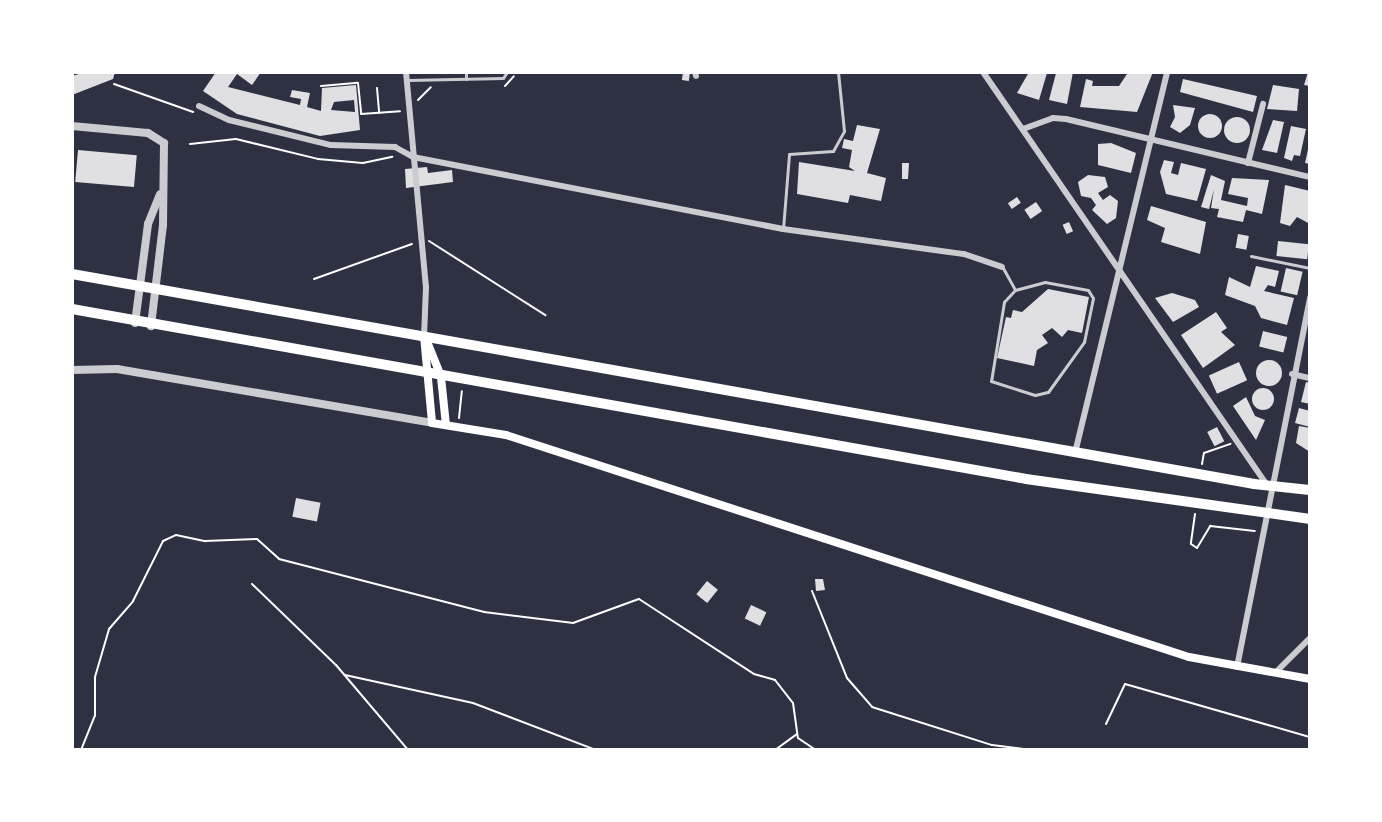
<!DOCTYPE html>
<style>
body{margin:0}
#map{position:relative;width:1382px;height:822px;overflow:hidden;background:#2d3142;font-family:Rubik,sans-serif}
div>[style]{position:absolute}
.building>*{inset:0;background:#e0e0e3;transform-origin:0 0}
.round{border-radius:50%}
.path>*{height:2px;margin:-1px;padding:0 1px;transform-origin:1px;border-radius:1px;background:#fff}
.service>*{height:3px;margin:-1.5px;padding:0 1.5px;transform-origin:1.5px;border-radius:1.5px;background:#caccd0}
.minor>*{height:6px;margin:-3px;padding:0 3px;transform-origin:3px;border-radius:3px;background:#caccd0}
.tertiary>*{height:8px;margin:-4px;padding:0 4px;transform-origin:4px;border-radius:4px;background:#caccd0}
.secondary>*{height:8px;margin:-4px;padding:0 4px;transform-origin:4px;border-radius:4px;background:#fff}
.trunk>*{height:10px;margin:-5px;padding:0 5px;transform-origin:5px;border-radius:5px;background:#fff}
span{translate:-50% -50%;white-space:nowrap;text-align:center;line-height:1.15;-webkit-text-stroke:4.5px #fff;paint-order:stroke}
.frame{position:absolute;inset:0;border:74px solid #fff;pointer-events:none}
</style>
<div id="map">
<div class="building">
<div style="clip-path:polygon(86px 72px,115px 72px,113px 79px,72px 95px,72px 76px)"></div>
<div style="clip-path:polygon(evenodd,216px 72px,261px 72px,252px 85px,237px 74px,228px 87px,300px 105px,301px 99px,290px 97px,292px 90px,310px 93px,307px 107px,321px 111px,322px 88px,356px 85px,360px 130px,320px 136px,237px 114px,203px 91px,216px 72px,354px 100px,355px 112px,331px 110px,334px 102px,354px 100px)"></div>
<div style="left:683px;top:72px;width:7px;height:8px;rotate:8deg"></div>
<div style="clip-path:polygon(1029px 72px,1047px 73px,1039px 100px,1017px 93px)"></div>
<div style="clip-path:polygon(1073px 72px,1067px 104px,1049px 100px,1056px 73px)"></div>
<div style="clip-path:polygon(1121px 72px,1153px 72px,1137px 112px,1080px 107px,1086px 79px,1093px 81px,1092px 86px,1119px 86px,1127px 74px)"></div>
<div style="clip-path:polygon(1308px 72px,1310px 72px,1310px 86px,1304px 85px)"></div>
<div style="clip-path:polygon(1183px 79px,1257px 96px,1253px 112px,1180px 92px)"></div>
<div style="clip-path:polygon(1273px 85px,1299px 89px,1297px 111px,1267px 109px)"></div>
<div style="clip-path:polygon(1173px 105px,1195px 108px,1190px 125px,1180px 133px,1170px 127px,1175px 117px)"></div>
<div class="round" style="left:1198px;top:114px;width:24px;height:24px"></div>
<div class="round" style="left:1224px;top:117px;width:26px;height:26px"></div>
<div style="clip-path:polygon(1273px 120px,1284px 122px,1277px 153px,1262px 150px)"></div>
<div style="clip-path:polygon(857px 125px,880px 129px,867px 173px,886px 178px,881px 201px,850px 195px,848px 203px,797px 194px,799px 162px,855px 171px,849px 167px,852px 150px,842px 148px,844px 139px,853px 141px)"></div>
<div style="clip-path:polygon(1291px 126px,1306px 129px,1300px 156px,1294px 155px,1292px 161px,1284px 158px)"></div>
<div style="clip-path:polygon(1111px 143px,1136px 153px,1131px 173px,1098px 165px,1098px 144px)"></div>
<div style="clip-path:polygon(1309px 145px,1310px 145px,1310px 164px,1305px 163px)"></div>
<div style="left:78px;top:150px;width:59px;height:32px;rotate:5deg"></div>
<div style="clip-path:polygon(1164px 160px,1174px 162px,1171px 173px,1178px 175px,1181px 163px,1206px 169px,1197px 201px,1166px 194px,1160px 172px)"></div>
<div style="clip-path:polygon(902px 163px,909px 163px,908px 179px,902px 179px)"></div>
<div style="clip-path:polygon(427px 167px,428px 173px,452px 170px,453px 182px,406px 188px,405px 169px)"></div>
<div style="clip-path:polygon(1088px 175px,1105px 177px,1108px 187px,1098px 193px,1103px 200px,1110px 195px,1118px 201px,1116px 218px,1107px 224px,1092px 210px,1096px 205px,1091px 198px,1081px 196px,1078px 182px)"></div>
<div style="clip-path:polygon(1211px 175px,1225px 181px,1221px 200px,1247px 206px,1248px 198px,1228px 194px,1232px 178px,1269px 180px,1262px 214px,1246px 210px,1243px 222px,1217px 217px,1219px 209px,1211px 208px,1214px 189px,1209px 209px,1201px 207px)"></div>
<div style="clip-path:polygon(1285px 185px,1310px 191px,1310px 224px,1297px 217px,1290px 226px,1280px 223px)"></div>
<div style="left:1017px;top:197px;width:7px;height:11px;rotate:56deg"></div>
<div style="left:1036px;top:202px;width:11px;height:14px;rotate:56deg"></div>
<div style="clip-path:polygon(1151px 206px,1206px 222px,1200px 254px,1161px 242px,1165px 228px,1147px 220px)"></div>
<div style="left:1069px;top:222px;width:10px;height:7px;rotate:66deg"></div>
<div style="left:1238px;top:234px;width:11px;height:14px;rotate:10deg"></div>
<div style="left:1278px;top:241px;width:31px;height:15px;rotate:6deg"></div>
<div style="clip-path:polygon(1256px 266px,1279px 271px,1275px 287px,1268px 285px,1264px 291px,1294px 298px,1287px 325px,1261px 318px,1255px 306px,1225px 295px,1229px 277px,1250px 287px)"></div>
<div style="left:1286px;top:268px;width:17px;height:24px;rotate:13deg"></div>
<div style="clip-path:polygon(1048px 289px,1089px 297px,1082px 333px,1068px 330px,1062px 337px,1052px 328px,1042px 335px,1048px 343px,1037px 350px,1034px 366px,997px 358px,1006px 317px,1011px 318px,1013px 310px,1022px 312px)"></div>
<div style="clip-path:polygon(1172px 293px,1195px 300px,1199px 307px,1173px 322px,1155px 298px)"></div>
<div style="clip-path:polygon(1216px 312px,1227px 328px,1221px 332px,1235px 345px,1203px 368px,1181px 335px)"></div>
<div style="left:1263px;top:331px;width:25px;height:16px;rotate:14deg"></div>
<div class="round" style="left:1256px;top:360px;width:26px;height:26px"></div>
<div style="left:1239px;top:362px;width:20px;height:33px;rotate:66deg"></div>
<div style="clip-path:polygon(1306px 382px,1310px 383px,1310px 404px,1301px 402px)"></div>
<div class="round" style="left:1252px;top:388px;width:22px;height:22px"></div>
<div style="clip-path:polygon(1246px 397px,1255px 416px,1265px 420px,1256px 440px,1233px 406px)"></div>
<div style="clip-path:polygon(1299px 408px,1310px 411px,1310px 427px,1295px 423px)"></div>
<div style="clip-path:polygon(1299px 426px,1310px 428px,1310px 452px,1296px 443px)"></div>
<div style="left:1217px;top:427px;width:16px;height:11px;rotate:63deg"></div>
<div style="left:296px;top:498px;width:25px;height:19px;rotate:11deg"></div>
<div style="clip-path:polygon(815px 579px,823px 579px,825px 590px,816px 591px)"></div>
<div style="left:707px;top:581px;width:14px;height:17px;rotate:39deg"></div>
<div style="left:751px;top:605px;width:17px;height:15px;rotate:25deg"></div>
</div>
<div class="path">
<div style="left:114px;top:84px;width:84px;rotate:19.5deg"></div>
<div style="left:321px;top:86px;width:37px;rotate:-5deg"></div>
<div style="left:358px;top:83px;width:31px;rotate:84deg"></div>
<div style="left:361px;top:114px;width:39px;rotate:-4deg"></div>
<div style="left:505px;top:86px;width:13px;rotate:-48deg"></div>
<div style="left:377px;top:88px;width:25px;rotate:85deg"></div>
<div style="left:418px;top:100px;width:18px;rotate:-45deg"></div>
<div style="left:190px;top:144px;width:46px;rotate:-6.2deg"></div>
<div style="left:236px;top:139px;width:84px;rotate:13.7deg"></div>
<div style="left:318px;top:159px;width:45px;rotate:5.1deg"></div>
<div style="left:363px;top:163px;width:30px;rotate:-12deg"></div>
<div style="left:429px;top:241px;width:138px;rotate:32.5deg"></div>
<div style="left:314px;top:279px;width:104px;rotate:-19.7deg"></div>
<div style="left:459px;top:418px;width:27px;rotate:-84deg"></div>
<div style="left:1202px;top:464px;width:11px;rotate:-80deg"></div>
<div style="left:1204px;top:453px;width:28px;rotate:-19deg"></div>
<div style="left:1195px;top:514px;width:30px;rotate:98deg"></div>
<div style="left:1191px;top:544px;width:7px;rotate:34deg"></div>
<div style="left:1197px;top:548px;width:26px;rotate:-59deg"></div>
<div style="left:1210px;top:526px;width:45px;rotate:6.3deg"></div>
<div style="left:252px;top:584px;width:117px;rotate:44deg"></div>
<div style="left:336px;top:665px;width:111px;rotate:49.7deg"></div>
<div style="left:812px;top:591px;width:94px;rotate:68.1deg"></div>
<div style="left:847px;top:678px;width:38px;rotate:49deg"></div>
<div style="left:872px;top:707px;width:126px;rotate:17.6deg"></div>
<div style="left:992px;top:745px;width:40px;rotate:7.1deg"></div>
<div style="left:345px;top:675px;width:131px;rotate:12.3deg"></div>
<div style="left:473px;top:703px;width:132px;rotate:20.9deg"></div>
<div style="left:1106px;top:724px;width:44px;rotate:-64.6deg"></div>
<div style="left:1125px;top:684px;width:192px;rotate:16deg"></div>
<div style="left:81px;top:750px;width:37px;rotate:-68deg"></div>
<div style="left:95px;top:716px;width:39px;rotate:-90deg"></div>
<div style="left:95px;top:677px;width:50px;rotate:-73.7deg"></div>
<div style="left:109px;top:629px;width:37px;rotate:-49deg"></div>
<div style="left:133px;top:601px;width:67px;rotate:-63.4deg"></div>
<div style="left:163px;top:541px;width:14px;rotate:-25deg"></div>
<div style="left:176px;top:535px;width:30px;rotate:12deg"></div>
<div style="left:205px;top:541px;width:52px;rotate:-2.2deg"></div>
<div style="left:257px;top:539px;width:30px;rotate:42deg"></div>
<div style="left:279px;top:559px;width:212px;rotate:14.5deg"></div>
<div style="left:484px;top:612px;width:90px;rotate:7deg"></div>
<div style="left:573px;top:623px;width:70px;rotate:-20deg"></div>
<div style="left:639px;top:599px;width:137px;rotate:33.1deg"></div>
<div style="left:754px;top:674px;width:22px;rotate:16deg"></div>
<div style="left:775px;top:680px;width:29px;rotate:52deg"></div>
<div style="left:793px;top:703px;width:35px;rotate:82deg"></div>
<div style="left:798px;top:738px;width:22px;rotate:34deg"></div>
<div style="left:775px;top:750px;width:27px;rotate:-36deg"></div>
</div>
<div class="service">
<div style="left:466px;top:79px;width:7px;rotate:-90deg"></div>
<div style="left:408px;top:80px;width:95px;rotate:-1.2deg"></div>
<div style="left:503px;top:78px;width:7px;rotate:-56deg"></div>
<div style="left:783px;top:229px;width:75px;rotate:-85.4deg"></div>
<div style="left:789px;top:154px;width:44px;rotate:-3.9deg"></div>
<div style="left:833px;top:151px;width:23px;rotate:-61deg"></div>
<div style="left:844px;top:131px;width:59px;rotate:-95.8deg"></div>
<div style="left:1251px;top:256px;width:60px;rotate:11.5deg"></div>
<div style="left:1003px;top:268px;width:25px;rotate:61deg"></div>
<div style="left:1015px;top:290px;width:16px;rotate:133deg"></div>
<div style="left:1004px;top:302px;width:80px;rotate:99.3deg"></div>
<div style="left:991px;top:381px;width:46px;rotate:17.7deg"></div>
<div style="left:1035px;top:395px;width:13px;rotate:-13deg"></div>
<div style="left:1048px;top:392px;width:62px;rotate:-54.2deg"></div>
<div style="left:1084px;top:342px;width:45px;rotate:-78.4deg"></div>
<div style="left:1093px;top:298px;width:9px;rotate:-122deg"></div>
<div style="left:1088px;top:290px;width:44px;rotate:-169.5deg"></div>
<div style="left:1045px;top:282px;width:31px;rotate:165deg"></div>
</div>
<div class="minor">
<div style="left:406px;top:72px;width:216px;rotate:84.7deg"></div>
<div style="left:426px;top:287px;width:49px;rotate:92.3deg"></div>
<div style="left:695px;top:72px;width:4px;rotate:76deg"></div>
<div style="left:983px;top:72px;width:501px;rotate:55.49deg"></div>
<div style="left:199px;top:106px;width:33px;rotate:25deg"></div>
<div style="left:229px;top:120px;width:105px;rotate:13.8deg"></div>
<div style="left:331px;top:145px;width:64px;rotate:1.8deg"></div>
<div style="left:395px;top:147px;width:21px;rotate:29deg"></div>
<div style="left:413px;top:157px;width:377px;rotate:11deg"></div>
<div style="left:783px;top:229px;width:183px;rotate:7.9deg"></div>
<div style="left:964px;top:254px;width:40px;rotate:18.9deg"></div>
<div style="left:1023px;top:129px;width:32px;rotate:-20deg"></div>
<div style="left:1053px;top:118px;width:13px;rotate:4deg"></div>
<div style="left:1066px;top:119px;width:251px;rotate:13.4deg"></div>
<div style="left:1248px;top:163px;width:61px;rotate:-75.7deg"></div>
<div style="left:1292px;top:374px;width:18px;rotate:13deg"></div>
<div style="left:1075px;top:453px;width:392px;rotate:-76.4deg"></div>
<div style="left:1237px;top:667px;width:377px;rotate:-78.8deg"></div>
<div style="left:1275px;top:673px;width:49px;rotate:-45deg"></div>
</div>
<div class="tertiary">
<div style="left:72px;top:126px;width:76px;rotate:5.3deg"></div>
<div style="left:148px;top:133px;width:19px;rotate:32deg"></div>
<div style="left:164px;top:143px;width:82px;rotate:90.7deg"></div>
<div style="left:163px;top:225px;width:102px;rotate:96.8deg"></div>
<div style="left:135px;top:323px;width:100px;rotate:-82.5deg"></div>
<div style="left:148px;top:224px;width:32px;rotate:-68deg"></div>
<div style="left:72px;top:370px;width:45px;rotate:-1.3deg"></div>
<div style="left:117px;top:369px;width:320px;rotate:9.7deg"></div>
</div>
<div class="secondary">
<div style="left:424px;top:336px;width:87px;rotate:84.7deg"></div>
<div style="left:432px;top:423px;width:75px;rotate:9.2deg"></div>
<div style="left:506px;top:435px;width:718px;rotate:18.01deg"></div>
<div style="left:1189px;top:657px;width:123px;rotate:10.3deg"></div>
<div style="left:428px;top:344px;width:35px;rotate:68deg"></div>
<div style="left:441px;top:377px;width:48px;rotate:84.1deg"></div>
</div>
<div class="trunk">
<div style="left:72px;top:274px;width:1201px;rotate:10.07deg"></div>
<div style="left:1254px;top:484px;width:56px;rotate:6.1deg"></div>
<div style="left:72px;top:309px;width:969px;rotate:10.1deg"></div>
<div style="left:1026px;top:479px;width:287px;rotate:8deg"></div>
</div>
<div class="frame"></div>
</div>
